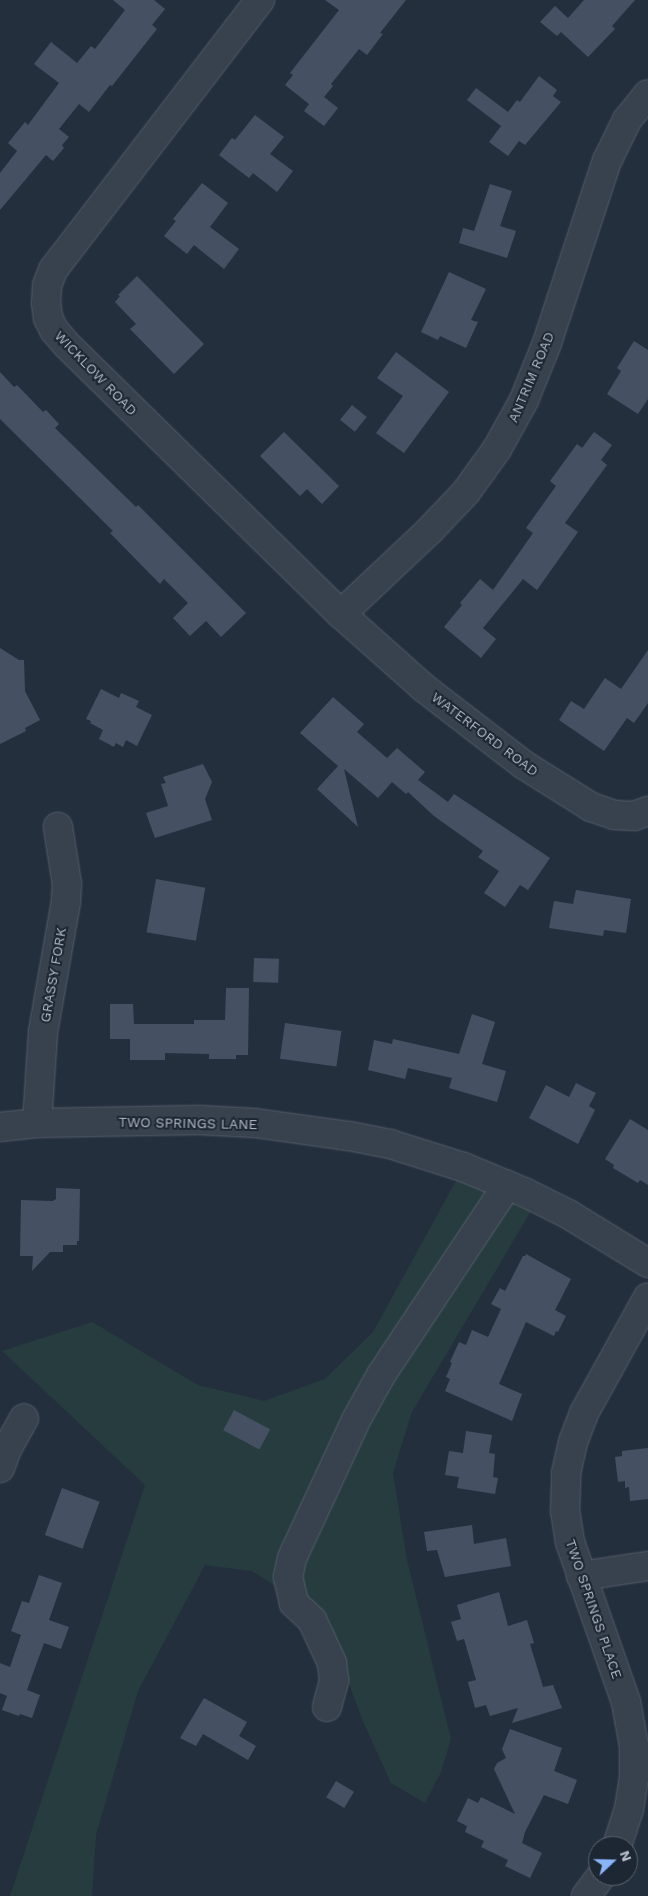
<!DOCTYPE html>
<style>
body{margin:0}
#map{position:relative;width:648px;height:1896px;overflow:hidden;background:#242f3e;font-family:"Work Sans",sans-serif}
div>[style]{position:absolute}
.green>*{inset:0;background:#263c3f}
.building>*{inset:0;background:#455162;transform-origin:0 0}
.roads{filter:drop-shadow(0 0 1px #565f6c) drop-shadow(0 0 1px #565f6c)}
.minor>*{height:28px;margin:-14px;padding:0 14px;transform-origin:14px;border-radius:14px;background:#38414e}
span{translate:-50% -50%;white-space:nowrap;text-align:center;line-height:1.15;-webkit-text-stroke:4px #1d2633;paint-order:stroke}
.street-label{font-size:14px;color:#b4bcc9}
.north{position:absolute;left:588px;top:1836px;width:50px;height:50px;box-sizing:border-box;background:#1d2633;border:1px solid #59626f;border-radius:50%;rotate:69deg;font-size:14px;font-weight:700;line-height:20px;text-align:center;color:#b4bcc9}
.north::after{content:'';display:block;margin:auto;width:18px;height:22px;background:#8ab4f8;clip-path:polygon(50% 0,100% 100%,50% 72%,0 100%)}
</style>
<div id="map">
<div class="green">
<div style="clip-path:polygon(458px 1177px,531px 1211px,412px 1412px,393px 1473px,407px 1560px,451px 1739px,441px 1772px,425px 1803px,391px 1783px,362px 1719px,325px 1618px,252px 1571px,205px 1565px,138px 1691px,96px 1835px,92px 1896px,10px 1896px,145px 1485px,2px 1351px,92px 1322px,198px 1385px,264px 1401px,325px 1379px,373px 1332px)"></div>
</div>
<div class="building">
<div style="clip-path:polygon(113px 0,154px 0,165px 9px,152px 25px,157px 29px,112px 86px,110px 85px,89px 112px,79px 104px,59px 129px,69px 137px,62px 145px,64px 148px,53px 161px,46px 155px,0 210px,0 173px,17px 151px,8px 143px,25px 122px,28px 125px,59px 83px,34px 64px,51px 42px,77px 63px,91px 46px,95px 49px,125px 10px)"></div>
<div style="clip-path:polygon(325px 0,406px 0,380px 33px,383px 34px,367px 55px,359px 49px,331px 84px,333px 86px,324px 97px,338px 108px,324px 126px,304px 111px,309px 104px,285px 85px,293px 75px,290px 73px,339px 10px)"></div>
<div style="clip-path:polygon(584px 0,635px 0,612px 26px,615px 29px,588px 57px,561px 32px,557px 36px,540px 22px,555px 6px,568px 18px)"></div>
<div style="clip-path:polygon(539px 76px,557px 90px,553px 96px,561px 102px,525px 145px,519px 141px,508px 156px,489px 142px,501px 126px,467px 100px,476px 88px,508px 112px,517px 100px,520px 102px)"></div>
<div style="clip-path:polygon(255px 115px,284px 137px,270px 154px,293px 171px,277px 192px,253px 173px,249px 178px,219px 155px,232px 138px,235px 140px)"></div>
<div style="clip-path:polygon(202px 183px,228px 203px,210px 227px,239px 249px,224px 269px,194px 245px,187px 254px,164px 236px,176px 221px,173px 219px)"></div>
<div style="clip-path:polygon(490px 184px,512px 191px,500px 226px,516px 231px,507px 258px,459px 243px,463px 228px,474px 231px)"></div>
<div style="clip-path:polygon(449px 272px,486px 289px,471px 320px,478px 322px,466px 348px,440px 336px,438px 340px,421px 332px)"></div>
<div style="clip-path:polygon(137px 276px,204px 344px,174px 374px,130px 329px,136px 324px,115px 302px,120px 296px,118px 295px)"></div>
<div style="clip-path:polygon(634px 341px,648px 350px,648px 399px,638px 414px,607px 394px,621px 371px,617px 368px)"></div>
<div style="clip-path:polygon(396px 352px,449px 392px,404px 453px,376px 433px,403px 396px,377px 378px)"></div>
<div style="clip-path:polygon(0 372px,14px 387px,17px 385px,43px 412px,46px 410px,59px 424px,55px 428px,136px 507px,138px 505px,246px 613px,221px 637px,206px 621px,190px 636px,173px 618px,188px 603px,164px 579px,160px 584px,110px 533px,113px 531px,0 419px)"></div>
<div style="left:352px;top:405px;width:19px;height:19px;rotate:39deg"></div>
<div style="clip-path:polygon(284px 432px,339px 486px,322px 504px,307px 489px,300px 496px,260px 456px)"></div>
<div style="clip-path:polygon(594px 432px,612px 445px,601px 460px,607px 465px,565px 523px,578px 532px,537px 590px,523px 579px,483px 628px,496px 639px,481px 658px,444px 627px,462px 605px,460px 603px,480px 579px,493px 590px,533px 533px,526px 528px,556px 486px,550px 481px,577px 444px,582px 448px)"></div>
<div style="clip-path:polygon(0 648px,19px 660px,24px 660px,25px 691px,40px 720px,25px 728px,26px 731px,0 744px)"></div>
<div style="clip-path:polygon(648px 650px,648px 703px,634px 723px,627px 718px,604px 751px,559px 720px,571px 701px,584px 709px,605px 678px,621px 689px)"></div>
<div style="clip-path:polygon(101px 689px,119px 698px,121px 693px,139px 701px,136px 707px,152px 715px,137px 746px,126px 740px,123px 747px,116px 743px,114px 747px,99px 739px,103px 730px,90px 723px,91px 721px,86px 719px)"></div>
<div style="clip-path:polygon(333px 697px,364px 724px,357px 732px,387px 758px,397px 748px,425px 772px,418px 780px,448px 802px,454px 794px,550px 858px,528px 890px,520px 885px,505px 907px,484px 893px,499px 871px,478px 857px,483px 851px,434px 816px,408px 792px,406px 794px,392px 782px,378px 798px,344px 769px,358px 827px,317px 789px,338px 766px,300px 733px)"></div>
<div style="clip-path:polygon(203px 764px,212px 782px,205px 799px,212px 820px,155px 838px,146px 813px,168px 806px,161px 784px,166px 783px,163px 777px)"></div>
<div style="left:156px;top:879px;width:50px;height:54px;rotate:10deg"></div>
<div style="clip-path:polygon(576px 890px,631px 899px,626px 933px,604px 930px,603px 936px,549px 928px,554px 901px,573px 904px)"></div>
<div style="left:254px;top:958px;width:25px;height:24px;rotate:2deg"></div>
<div style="clip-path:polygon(226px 988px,249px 988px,248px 1055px,236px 1055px,236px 1059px,209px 1059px,209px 1054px,165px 1053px,165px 1060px,130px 1060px,130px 1039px,110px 1039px,110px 1004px,133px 1004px,134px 1024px,194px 1024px,194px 1020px,225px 1020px)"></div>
<div style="clip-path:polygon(472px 1014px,495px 1022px,482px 1064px,506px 1071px,497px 1102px,449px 1088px,452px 1078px,408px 1068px,405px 1079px,368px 1070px,374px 1040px,392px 1044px,393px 1039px,459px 1054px)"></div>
<div style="left:285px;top:1023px;width:57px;height:36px;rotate:8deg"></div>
<div style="clip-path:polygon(576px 1083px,596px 1093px,589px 1106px,595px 1110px,578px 1144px,529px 1118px,546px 1085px,569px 1097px)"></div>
<div style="clip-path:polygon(630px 1119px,648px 1130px,648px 1185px,640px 1180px,638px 1183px,613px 1168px,614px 1165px,605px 1159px)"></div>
<div style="clip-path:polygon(56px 1188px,80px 1189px,79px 1241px,77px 1241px,77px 1245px,63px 1245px,63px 1252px,50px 1252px,32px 1271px,33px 1256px,20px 1256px,21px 1200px,53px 1201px,56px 1199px)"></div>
<div style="clip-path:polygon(526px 1254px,571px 1279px,555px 1310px,566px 1316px,558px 1332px,556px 1331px,554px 1336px,526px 1322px,499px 1384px,522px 1394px,512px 1421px,445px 1391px,450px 1379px,446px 1377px,452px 1363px,450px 1362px,459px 1342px,466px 1345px,472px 1330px,488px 1337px,501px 1309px,491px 1304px,500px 1288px,505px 1291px,523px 1256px,525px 1256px)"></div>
<div style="left:234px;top:1410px;width:41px;height:23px;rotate:28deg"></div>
<div style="clip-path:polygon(466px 1431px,492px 1435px,489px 1453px,495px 1454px,493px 1477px,498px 1478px,495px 1494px,457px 1488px,459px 1477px,445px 1475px,449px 1451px,463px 1453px)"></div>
<div style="clip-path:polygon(648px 1448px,648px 1499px,630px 1501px,629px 1487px,625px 1488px,625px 1481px,618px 1482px,615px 1457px,622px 1456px,622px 1451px)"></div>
<div style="left:62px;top:1488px;width:40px;height:50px;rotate:20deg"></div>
<div style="clip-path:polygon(472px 1525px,474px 1544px,506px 1538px,511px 1566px,445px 1577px,437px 1550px,427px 1551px,424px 1532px)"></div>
<div style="clip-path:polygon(39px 1575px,62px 1583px,49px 1620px,69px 1627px,61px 1649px,44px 1643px,27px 1690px,40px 1695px,32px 1718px,20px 1714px,19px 1716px,2px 1710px,7px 1696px,0 1693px,0 1663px,10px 1667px,21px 1635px,11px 1631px,22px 1601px,29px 1603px)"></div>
<div style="clip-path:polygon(499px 1592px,508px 1626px,527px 1620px,534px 1643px,530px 1644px,543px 1687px,553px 1685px,562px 1708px,512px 1723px,518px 1708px,490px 1716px,486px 1705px,475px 1708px,468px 1682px,476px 1680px,464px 1639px,457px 1641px,451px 1622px,461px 1619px,457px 1605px)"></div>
<div style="clip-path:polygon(204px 1698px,247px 1722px,239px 1736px,256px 1746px,248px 1760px,203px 1734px,196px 1746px,180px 1738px)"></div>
<div style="clip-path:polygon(510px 1729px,562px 1748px,554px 1771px,577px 1780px,568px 1804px,544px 1795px,525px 1832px,522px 1843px,542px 1853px,530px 1878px,505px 1866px,508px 1860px,481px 1847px,484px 1841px,465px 1832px,467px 1826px,457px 1821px,468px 1798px,478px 1803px,481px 1797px,515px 1814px,494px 1769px,497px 1763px,506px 1758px,502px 1749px)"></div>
<div style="left:336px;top:1781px;width:21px;height:19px;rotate:31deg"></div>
</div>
<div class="roads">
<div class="minor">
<div style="left:260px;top:0;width:340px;rotate:127.5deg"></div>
<div style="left:53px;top:270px;width:17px;rotate:111deg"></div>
<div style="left:47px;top:286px;width:17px;rotate:93deg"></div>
<div style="left:46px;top:303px;width:15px;rotate:82deg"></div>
<div style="left:48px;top:318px;width:13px;rotate:63deg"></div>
<div style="left:54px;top:330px;width:20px;rotate:49deg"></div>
<div style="left:67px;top:345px;width:384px;rotate:44.5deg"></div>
<div style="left:341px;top:614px;width:111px;rotate:41.7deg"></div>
<div style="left:424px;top:688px;width:126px;rotate:37.6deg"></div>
<div style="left:524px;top:765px;width:79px;rotate:32.1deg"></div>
<div style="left:591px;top:807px;width:24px;rotate:19deg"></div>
<div style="left:614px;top:815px;width:20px;rotate:3deg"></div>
<div style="left:634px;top:816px;width:15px;rotate:-20deg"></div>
<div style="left:341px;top:614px;width:122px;rotate:-43.3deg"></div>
<div style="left:430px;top:530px;width:52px;rotate:-46.5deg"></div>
<div style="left:466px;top:492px;width:53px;rotate:-54.2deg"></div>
<div style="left:497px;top:449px;width:56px;rotate:-61.1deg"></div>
<div style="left:524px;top:400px;width:61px;rotate:-68deg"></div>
<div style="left:547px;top:343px;width:192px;rotate:-71.8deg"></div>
<div style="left:607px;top:161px;width:46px;rotate:-64deg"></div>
<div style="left:627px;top:120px;width:33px;rotate:-51deg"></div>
<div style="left:37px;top:1123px;width:91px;rotate:-86.2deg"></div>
<div style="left:43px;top:1032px;width:133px;rotate:-80deg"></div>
<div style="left:66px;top:901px;width:17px;rotate:-87deg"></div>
<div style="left:67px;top:884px;width:58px;rotate:-99deg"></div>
<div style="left:0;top:1127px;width:37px;rotate:-6deg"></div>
<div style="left:37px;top:1123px;width:162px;rotate:-1.1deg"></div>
<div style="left:199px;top:1120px;width:56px;rotate:3.1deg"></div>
<div style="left:255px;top:1123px;width:95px;rotate:7.9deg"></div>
<div style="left:349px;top:1136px;width:42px;rotate:11deg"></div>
<div style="left:390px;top:1144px;width:77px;rotate:17.5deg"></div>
<div style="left:463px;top:1167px;width:68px;rotate:22.4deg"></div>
<div style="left:526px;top:1193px;width:47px;rotate:26.6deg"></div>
<div style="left:568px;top:1214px;width:94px;rotate:31.5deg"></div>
<div style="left:0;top:1468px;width:20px;rotate:-70deg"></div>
<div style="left:7px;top:1449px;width:35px;rotate:-61deg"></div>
<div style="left:581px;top:1576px;width:68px;rotate:-8.5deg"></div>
<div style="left:327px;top:1707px;width:28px;rotate:-75deg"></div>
<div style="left:334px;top:1680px;width:17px;rotate:-97deg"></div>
<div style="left:332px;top:1663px;width:47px;rotate:-114.9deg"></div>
<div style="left:312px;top:1620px;width:25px;rotate:-137deg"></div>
<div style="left:294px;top:1603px;width:27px;rotate:-103deg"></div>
<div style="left:288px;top:1577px;width:19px;rotate:-78deg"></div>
<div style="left:292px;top:1558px;width:152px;rotate:-65.1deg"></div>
<div style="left:356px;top:1420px;width:51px;rotate:-60.9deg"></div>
<div style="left:381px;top:1375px;width:228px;rotate:-56.4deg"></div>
<div style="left:617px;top:1846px;width:39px;rotate:-72deg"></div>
<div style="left:629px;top:1809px;width:31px;rotate:-81deg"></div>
<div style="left:634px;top:1778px;width:32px;rotate:-90deg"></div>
<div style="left:634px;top:1746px;width:45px;rotate:-100.3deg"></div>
<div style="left:626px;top:1702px;width:170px;rotate:-109.3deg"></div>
<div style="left:570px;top:1542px;width:31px;rotate:-99deg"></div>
<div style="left:565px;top:1511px;width:38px;rotate:-88deg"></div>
<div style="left:566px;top:1473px;width:32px;rotate:-77deg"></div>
<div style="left:573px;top:1442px;width:31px;rotate:-69deg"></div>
<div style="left:584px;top:1413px;width:132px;rotate:-61.1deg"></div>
<div style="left:586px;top:1896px;width:25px;rotate:-53deg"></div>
</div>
</div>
<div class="street-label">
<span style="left:96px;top:373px;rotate:46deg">WICKLOW ROAD</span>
<span style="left:531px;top:377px;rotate:-67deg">ANTRIM ROAD</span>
<span style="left:485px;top:734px;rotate:37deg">WATERFORD ROAD</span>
<span style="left:53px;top:975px;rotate:-80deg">GRASSY FORK</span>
<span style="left:188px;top:1123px;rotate:1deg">TWO SPRINGS LANE</span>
<span style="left:594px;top:1609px;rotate:71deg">TWO SPRINGS PLACE</span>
</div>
<div class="north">N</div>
</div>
